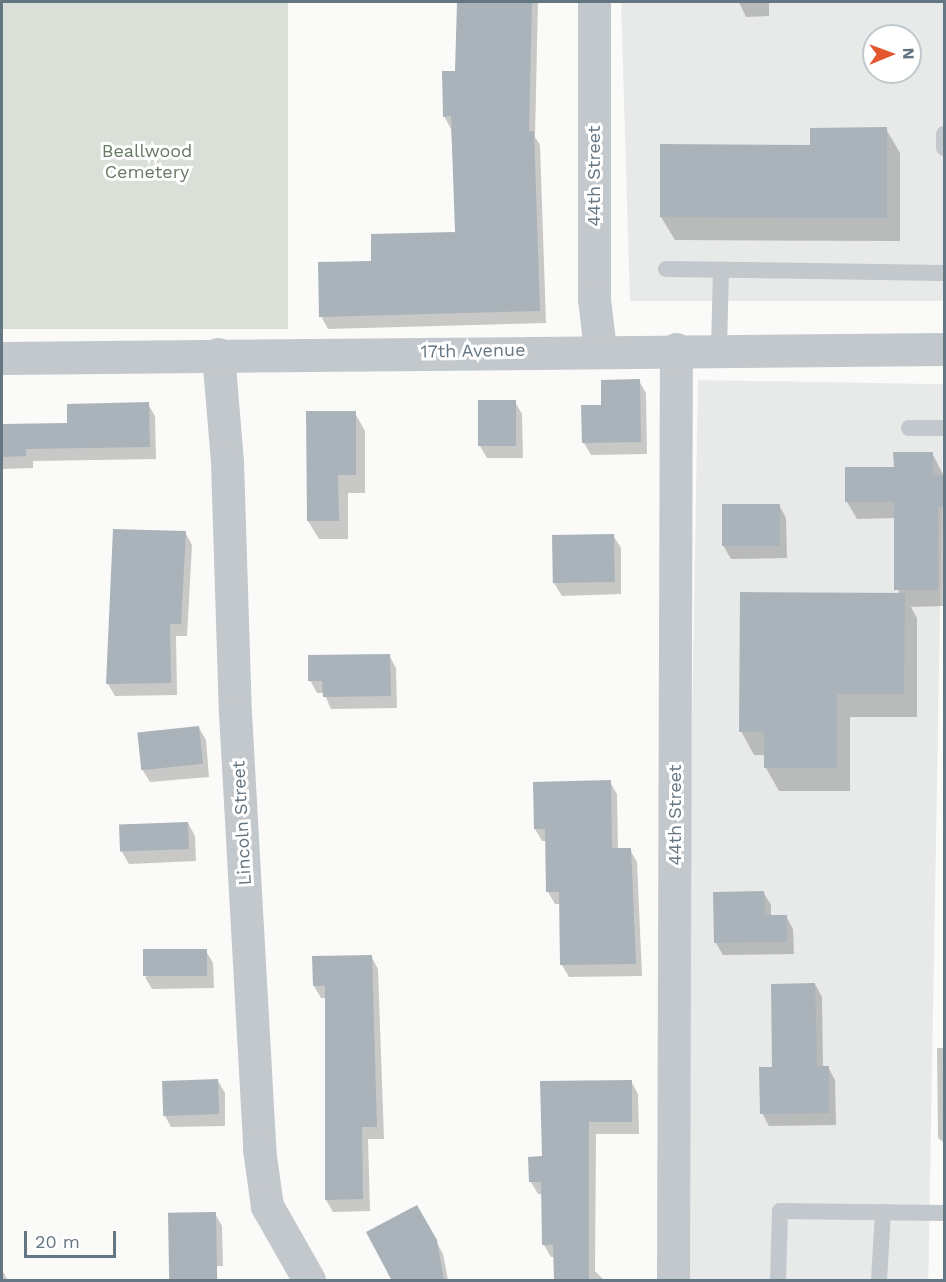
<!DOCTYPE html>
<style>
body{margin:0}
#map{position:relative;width:946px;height:1282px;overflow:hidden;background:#fafaf8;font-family:"Work Sans",sans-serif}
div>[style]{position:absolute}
.built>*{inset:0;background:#e8e9e9;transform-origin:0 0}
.green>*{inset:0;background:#dadfd7;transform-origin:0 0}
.shadow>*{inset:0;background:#0003}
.building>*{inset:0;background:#aab3b9;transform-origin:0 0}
.service>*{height:16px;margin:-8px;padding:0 8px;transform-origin:8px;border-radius:8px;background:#c3c8cc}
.minor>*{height:33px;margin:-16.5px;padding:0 16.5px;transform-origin:16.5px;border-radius:16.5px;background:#c3c8cc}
.tertiary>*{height:33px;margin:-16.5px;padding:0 16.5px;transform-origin:16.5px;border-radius:16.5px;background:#c3c8cc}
span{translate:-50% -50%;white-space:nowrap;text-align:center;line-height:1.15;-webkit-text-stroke:6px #fff;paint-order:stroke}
.park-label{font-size:18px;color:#687a64}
.street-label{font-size:18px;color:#657683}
.frame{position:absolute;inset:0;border:3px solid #657683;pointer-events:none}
.north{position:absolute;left:862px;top:24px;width:60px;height:60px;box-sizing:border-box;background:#fff;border:2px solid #c1c8cd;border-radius:50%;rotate:89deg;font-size:16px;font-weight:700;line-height:24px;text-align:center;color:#657683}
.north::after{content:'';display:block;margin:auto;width:21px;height:27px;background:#e4572e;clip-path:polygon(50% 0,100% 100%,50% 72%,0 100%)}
.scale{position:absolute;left:24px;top:1231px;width:92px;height:27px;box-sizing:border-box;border:3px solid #657683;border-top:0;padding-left:8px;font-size:18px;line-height:21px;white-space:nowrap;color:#657683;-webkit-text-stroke:4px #fff;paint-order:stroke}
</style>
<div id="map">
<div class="built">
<div style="clip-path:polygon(evenodd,621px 2px,944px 2px,944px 301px,630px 301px,621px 2px,874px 36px,910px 36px,910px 72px,874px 72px,874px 36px)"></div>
<div style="left:698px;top:380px;width:246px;height:900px;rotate:1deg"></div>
</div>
<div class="green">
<div style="left:2px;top:2px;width:286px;height:327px"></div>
</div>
<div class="shadow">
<div style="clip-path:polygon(458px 2px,538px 2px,535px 137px,540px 145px,546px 323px,328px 329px,321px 316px,373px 263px,457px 234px,451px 129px,444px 116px,456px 73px)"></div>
<div style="clip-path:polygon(739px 2px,769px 2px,769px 16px,746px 17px)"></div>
<div style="clip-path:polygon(886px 129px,900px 153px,900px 241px,675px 240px,661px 217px,811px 146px)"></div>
<div style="clip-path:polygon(639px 381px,646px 393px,647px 454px,591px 455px,584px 443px,603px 406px)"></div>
<div style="clip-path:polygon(515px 402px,522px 414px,523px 458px,487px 458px,480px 446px)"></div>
<div style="clip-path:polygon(148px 404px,155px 416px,156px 459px,33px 461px,33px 468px,2px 469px,2px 426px,69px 425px)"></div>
<div style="clip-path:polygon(355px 413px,365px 431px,365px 493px,348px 493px,348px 539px,319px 539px,308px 521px)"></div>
<div style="clip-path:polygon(932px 453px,944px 476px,944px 606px,911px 607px,917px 618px,917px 717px,850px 717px,850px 791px,779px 791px,766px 768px,766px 755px,754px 755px,741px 731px,899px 595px,895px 518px,857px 519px,847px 502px,846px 469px,895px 468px)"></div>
<div style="clip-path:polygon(779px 505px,786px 518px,787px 558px,731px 559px,724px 547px,723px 506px)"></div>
<div style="clip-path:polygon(114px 530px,185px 532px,192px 545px,187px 636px,176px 636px,177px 695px,115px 696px,108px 684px)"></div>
<div style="clip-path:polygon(613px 535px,621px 548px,621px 594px,562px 596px,554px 583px)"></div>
<div style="clip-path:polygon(389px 655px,396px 668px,397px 708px,331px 709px,324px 693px,317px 693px,310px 680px)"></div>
<div style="clip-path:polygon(199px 728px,206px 740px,209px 777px,150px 782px,142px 769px)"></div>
<div style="clip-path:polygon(610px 782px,617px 794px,618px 850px,630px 850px,637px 862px,642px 976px,569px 977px,562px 965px,561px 904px,555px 904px,548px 892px,547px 841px,542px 841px,535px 829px)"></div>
<div style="clip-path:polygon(188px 823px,195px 836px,196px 861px,129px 864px,122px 852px)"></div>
<div style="clip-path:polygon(764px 893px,771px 905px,771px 917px,786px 916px,793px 929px,794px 954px,723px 955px,716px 943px)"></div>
<div style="clip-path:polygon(206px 951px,213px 963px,214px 988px,152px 989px,145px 977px)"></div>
<div style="clip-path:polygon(371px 956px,378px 969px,384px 1139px,368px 1139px,370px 1211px,333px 1212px,326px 1200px,327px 998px,321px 998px,314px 986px)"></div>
<div style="clip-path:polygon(815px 984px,822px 997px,823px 1068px,828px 1067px,835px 1080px,836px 1125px,769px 1126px,762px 1113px,774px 1068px)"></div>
<div style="clip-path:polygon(937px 1048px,944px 1048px,944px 1143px,938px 1138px)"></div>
<div style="clip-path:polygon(218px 1081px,225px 1093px,225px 1126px,171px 1127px,164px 1114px)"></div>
<div style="clip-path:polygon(631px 1081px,638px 1094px,639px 1134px,596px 1134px,595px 1271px,604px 1280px,555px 1280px,555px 1257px,551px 1257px,544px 1245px,543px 1194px,538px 1194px,531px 1182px,543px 1158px)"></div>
<div style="clip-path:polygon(215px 1214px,222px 1226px,223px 1266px,177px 1267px)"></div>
<div style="clip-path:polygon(424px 1219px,443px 1254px,448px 1280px,392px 1280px)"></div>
<div style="clip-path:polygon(2px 1270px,6px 1277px,8px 1280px,2px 1280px)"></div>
</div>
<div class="building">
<div style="clip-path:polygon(457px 2px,532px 2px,529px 131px,534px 131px,540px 311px,319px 317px,318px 262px,371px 261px,371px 234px,455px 232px,451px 116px,443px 117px,442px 71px,455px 71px)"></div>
<div style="clip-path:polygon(887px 127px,887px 218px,660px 217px,660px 144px,810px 145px,810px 128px)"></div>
<div style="clip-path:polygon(640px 379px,641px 442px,582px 443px,581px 405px,601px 405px,601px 380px)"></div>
<div style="left:516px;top:400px;width:46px;height:38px;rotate:90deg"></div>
<div style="clip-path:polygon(149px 402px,150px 447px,26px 449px,26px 456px,2px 457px,2px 424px,67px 423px,67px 404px)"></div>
<div style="clip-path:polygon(306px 411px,356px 411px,356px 475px,338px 475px,339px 521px,307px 521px)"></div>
<div style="clip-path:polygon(893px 452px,933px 452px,933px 475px,945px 475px,945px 507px,938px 507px,938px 590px,894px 590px,894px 502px,845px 502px,845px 467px,894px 467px)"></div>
<div style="left:780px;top:504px;width:42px;height:58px;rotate:90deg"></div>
<div style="clip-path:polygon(113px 529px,186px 531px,181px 624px,170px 624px,171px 683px,106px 684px)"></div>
<div style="left:614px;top:534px;width:48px;height:62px;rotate:89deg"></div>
<div style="clip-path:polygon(740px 592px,905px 593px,904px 694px,837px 694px,837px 768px,764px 768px,764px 732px,739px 732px)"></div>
<div style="clip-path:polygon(390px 654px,391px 696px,323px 697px,322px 681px,308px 681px,308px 655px)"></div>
<div style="left:199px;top:726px;width:38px;height:62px;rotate:84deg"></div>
<div style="clip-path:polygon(611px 780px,612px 848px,631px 848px,636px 964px,560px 965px,559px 892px,546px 892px,545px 829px,534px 829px,533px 782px)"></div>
<div style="left:188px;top:822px;width:27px;height:69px;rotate:88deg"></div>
<div style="clip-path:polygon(764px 891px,765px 915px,787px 915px,787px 942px,714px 943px,713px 892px)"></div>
<div style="left:207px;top:949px;width:27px;height:64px;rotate:90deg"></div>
<div style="clip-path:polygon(372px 955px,377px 1127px,362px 1127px,363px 1199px,325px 1200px,325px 986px,313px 986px,312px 956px)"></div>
<div style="clip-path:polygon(815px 983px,817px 1066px,829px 1066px,829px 1113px,760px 1114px,759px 1067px,772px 1067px,771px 984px)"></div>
<div style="left:218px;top:1079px;width:35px;height:56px;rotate:88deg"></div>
<div style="clip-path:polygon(632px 1080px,632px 1122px,589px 1122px,589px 1281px,554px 1281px,553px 1245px,542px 1245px,541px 1182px,529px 1182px,528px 1157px,542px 1156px,540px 1081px)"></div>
<div style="clip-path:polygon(417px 1205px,437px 1240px,444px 1281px,392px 1281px,366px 1232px)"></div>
<div style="left:216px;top:1212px;width:69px;height:48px;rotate:89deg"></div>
</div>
<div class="service">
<div style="left:944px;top:134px;width:14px;rotate:90deg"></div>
<div style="left:666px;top:269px;width:278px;rotate:0.8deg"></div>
<div style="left:719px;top:350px;width:80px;rotate:-88.6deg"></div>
<div style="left:909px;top:428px;width:35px"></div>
<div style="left:778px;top:1280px;width:69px;rotate:-88.3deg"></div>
<div style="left:780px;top:1211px;width:164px;rotate:0.7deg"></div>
<div style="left:879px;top:1280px;width:68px;rotate:-86.6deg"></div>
</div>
<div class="minor">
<div style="left:594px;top:2px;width:297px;rotate:90deg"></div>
<div style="left:594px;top:299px;width:50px;rotate:83.2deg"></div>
<div style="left:218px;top:354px;width:108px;rotate:85.2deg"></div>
<div style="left:227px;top:462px;width:251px;rotate:88.2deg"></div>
<div style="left:235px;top:713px;width:437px;rotate:86.8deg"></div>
<div style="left:259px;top:1149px;width:58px;rotate:82deg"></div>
<div style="left:267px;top:1206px;width:85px;rotate:60.4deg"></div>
<div style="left:673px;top:1280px;width:931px;rotate:-89.82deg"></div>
</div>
<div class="tertiary">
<div style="left:2px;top:358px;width:942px;rotate:-0.55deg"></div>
</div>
<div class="park-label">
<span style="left:147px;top:162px">Beallwood<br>Cemetery</span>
</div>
<div class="street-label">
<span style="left:594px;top:176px;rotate:-90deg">44th Street</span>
<span style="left:473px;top:351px;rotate:-1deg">17th Avenue</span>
<span style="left:675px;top:815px;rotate:-90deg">44th Street</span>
<span style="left:242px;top:823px;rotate:-93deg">Lincoln Street</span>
</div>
<div class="frame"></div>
<div class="north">N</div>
<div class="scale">20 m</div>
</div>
